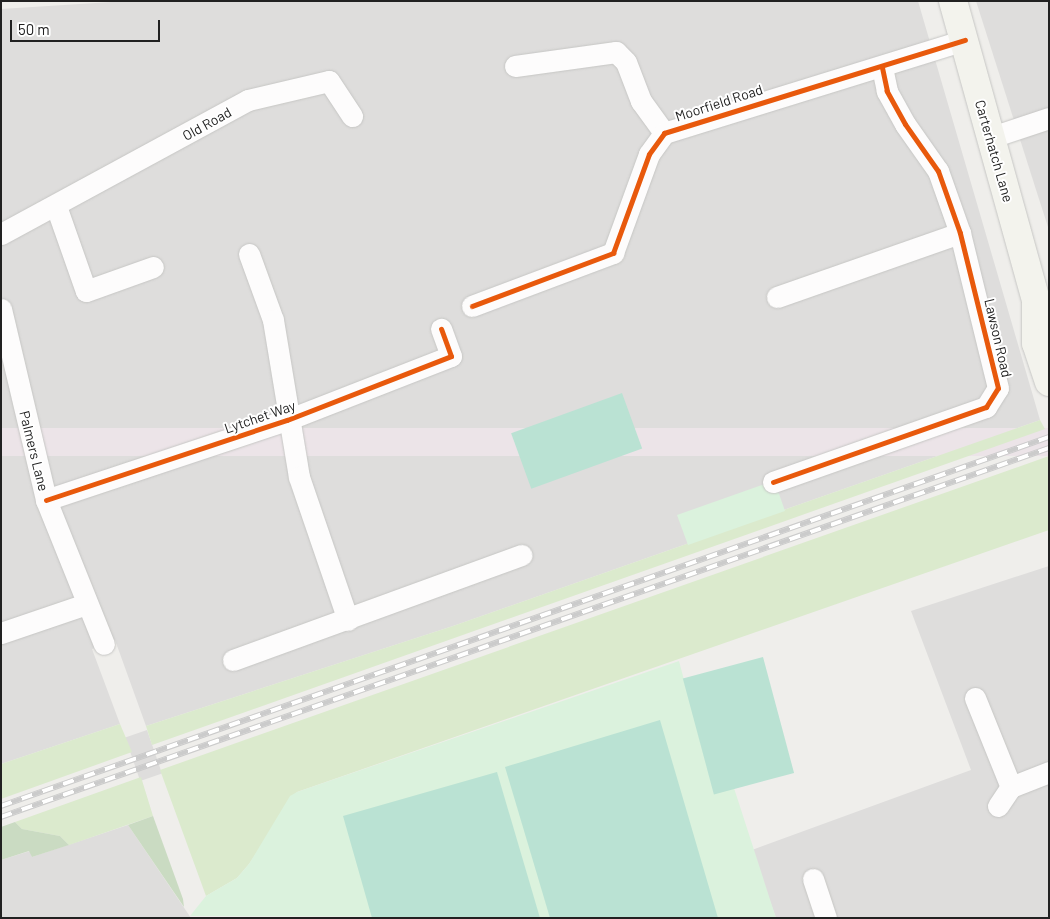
<!DOCTYPE html>
<style>
body{margin:0}
#map{position:relative;width:1050px;height:919px;overflow:hidden;background:#efeeeb;font-family:Barlow,sans-serif}
div>[style]{position:absolute}
.residential>*{inset:0;background:#dedddc;transform-origin:0 0}
.industrial>*{inset:0;background:#ece4e8;transform-origin:0 0}
.grass>*{inset:0;background:#dbeacd}
.forest>*{inset:0;background:#cadbc2}
.park>*{inset:0;background:#dbf2dd}
.pitch>*{inset:0;background:#bae2d3;transform-origin:0 0}
.roads{filter:drop-shadow(0 0 1px #c6c6c4) drop-shadow(0 0 1px #c6c6c4)}
.street>*{height:21px;margin:-10.5px;padding:0 10.5px;transform-origin:10.5px;border-radius:10.5px;background:#fdfcfc}
.secondary>*{height:28px;margin:-14px;padding:0 14px;transform-origin:14px;border-radius:14px;background:#f3f3ed}
.rail>*{height:5.5px;margin-top:-2.75px;transform-origin:0;background:repeating-linear-gradient(90deg,#fff 0 11px,#cbcbcb 0 22px);box-sizing:border-box;border-block:1px solid #cbcbcb}
.cycleway>*{height:5px;margin:-2.5px;padding:0 2.5px;transform-origin:2.5px;border-radius:2.5px;background:#e8590c}
span{translate:-50% -50%;white-space:nowrap;text-align:center;line-height:1.15;-webkit-text-stroke:4px #fff;paint-order:stroke}
.street-label{font-size:14px;color:#212121}
.frame{position:absolute;inset:0;border:2px solid #212121;pointer-events:none}
.scale{position:absolute;left:10px;top:20px;width:150px;height:22px;box-sizing:border-box;border:2px solid #212121;border-top:0;padding-left:6px;font-size:15px;line-height:18px;white-space:nowrap;color:#212121;-webkit-text-stroke:4px #fff;paint-order:stroke}
</style>
<div id="map">
<div class="residential">
<div style="clip-path:polygon(127px 1px,918px 1px,1040px 420px,453px 626px,146px 726px,115px 640px,92px 649px,120px 724px,1px 764px,1px 9px)"></div>
<div style="clip-path:polygon(976px 1px,1049px 1px,1049px 230px,1038px 196px)"></div>
<div style="clip-path:polygon(1049px 566px,1049px 918px,776px 918px,752px 850px,971px 770px,911px 611px)"></div>
<div style="left:147px;top:730px;width:46px;height:23px;rotate:71deg"></div>
<div style="clip-path:polygon(128px 825px,191px 918px,1px 918px,1px 860px,30px 851px,32px 857px)"></div>
</div>
<div class="industrial">
<div style="left:1049px;top:428px;width:28px;height:1112px;rotate:90deg"></div>
</div>
<div class="grass">
<div style="clip-path:polygon(1040px 420px,1045px 429px,152px 745px,146px 726px,453px 626px)"></div>
<div style="clip-path:polygon(1049px 456px,1049px 530px,297px 792px,249px 864px,237px 878px,206px 896px,160px 770px)"></div>
<div style="clip-path:polygon(120px 724px,132px 752px,1px 799px,1px 764px)"></div>
<div style="clip-path:polygon(141px 777px,153px 816px,69px 845px,60px 836px,22px 829px,15px 822px)"></div>
</div>
<div class="forest">
<div style="clip-path:polygon(153px 816px,183px 899px,184px 907px,128px 825px)"></div>
<div style="clip-path:polygon(15px 822px,22px 829px,60px 836px,69px 845px,32px 857px,29px 851px,1px 860px,1px 827px)"></div>
</div>
<div class="park">
<div style="clip-path:polygon(765px 484px,767px 491px,777px 488px,785px 511px,688px 545px,677px 515px)"></div>
<div style="clip-path:polygon(679px 661px,714px 793px,734px 788px,776px 918px,190px 916px,206px 896px,237px 878px,249px 864px,290px 796px,297px 792px)"></div>
</div>
<div class="pitch">
<div style="left:622px;top:393px;width:59px;height:118px;rotate:70deg"></div>
<div style="left:763px;top:657px;width:120px;height:83px;rotate:75deg"></div>
<div style="clip-path:polygon(660px 720px,718px 918px,550px 918px,505px 767px)"></div>
<div style="clip-path:polygon(497px 772px,540px 918px,372px 918px,343px 816px)"></div>
</div>
<div class="roads">
<div class="street">
<div style="left:515px;top:66px;width:102px;rotate:-7.9deg"></div>
<div style="left:616px;top:52px;width:14px;rotate:45deg"></div>
<div style="left:626px;top:62px;width:42px;rotate:69deg"></div>
<div style="left:641px;top:101px;width:39px;rotate:54deg"></div>
<div style="left:989px;top:138px;width:63px;rotate:-18.4deg"></div>
<div style="left:56px;top:206px;width:90px;rotate:70.6deg"></div>
<div style="left:86px;top:291px;width:71px;rotate:-19.7deg"></div>
<div style="left:1px;top:234px;width:281px;rotate:-28.5deg"></div>
<div style="left:248px;top:100px;width:83px;rotate:-13.2deg"></div>
<div style="left:329px;top:81px;width:42px;rotate:56.7deg"></div>
<div style="left:249px;top:254px;width:70px;rotate:70deg"></div>
<div style="left:273px;top:320px;width:159px;rotate:80.6deg"></div>
<div style="left:299px;top:477px;width:151px;rotate:71.1deg"></div>
<div style="left:777px;top:297px;width:194px;rotate:-19.3deg"></div>
<div style="left:472px;top:306px;width:151px;rotate:-20.6deg"></div>
<div style="left:613px;top:253px;width:105px;rotate:-70deg"></div>
<div style="left:649px;top:154px;width:26px;rotate:-54deg"></div>
<div style="left:664px;top:133px;width:315px;rotate:-17.2deg"></div>
<div style="left:1px;top:309px;width:196px;rotate:76.7deg"></div>
<div style="left:46px;top:500px;width:155px;rotate:68.1deg"></div>
<div style="left:773px;top:482px;width:226px;rotate:-19.4deg"></div>
<div style="left:986px;top:407px;width:22px;rotate:-58deg"></div>
<div style="left:998px;top:388px;width:160px;rotate:-103.8deg"></div>
<div style="left:960px;top:233px;width:66px;rotate:-109.5deg"></div>
<div style="left:938px;top:171px;width:57px;rotate:-125.1deg"></div>
<div style="left:905px;top:124px;width:38px;rotate:-119deg"></div>
<div style="left:887px;top:91px;width:25px;rotate:-102deg"></div>
<div style="left:46px;top:500px;width:254px;rotate:-18.4deg"></div>
<div style="left:287px;top:420px;width:176px;rotate:-21.3deg"></div>
<div style="left:451px;top:356px;width:29px;rotate:-110deg"></div>
<div style="left:1px;top:633px;width:90px;rotate:-18.8deg"></div>
<div style="left:233px;top:660px;width:307px;rotate:-20deg"></div>
<div style="left:975px;top:698px;width:96px;rotate:68deg"></div>
<div style="left:1011px;top:787px;width:41px;rotate:-21.5deg"></div>
<div style="left:998px;top:806px;width:23px;rotate:-56deg"></div>
<div style="left:813px;top:879px;width:41px;rotate:71.6deg"></div>
</div>
<div class="secondary">
<div style="left:953px;top:1px;width:310px;rotate:74.5deg"></div>
<div style="left:1036px;top:300px;width:43px;rotate:90deg"></div>
<div style="left:1036px;top:343px;width:41px;rotate:71.6deg"></div>
</div>
</div>
<div class="rail">
<div style="left:1px;top:806px;width:1111px;rotate:-19.4deg"></div>
<div style="left:1px;top:817px;width:1111px;rotate:-19.4deg"></div>
</div>
<div class="cycleway">
<div style="left:472px;top:306px;width:151px;rotate:-20.6deg"></div>
<div style="left:613px;top:253px;width:105px;rotate:-70deg"></div>
<div style="left:649px;top:154px;width:26px;rotate:-54deg"></div>
<div style="left:664px;top:133px;width:315px;rotate:-17.2deg"></div>
<div style="left:773px;top:482px;width:226px;rotate:-19.4deg"></div>
<div style="left:986px;top:407px;width:22px;rotate:-58deg"></div>
<div style="left:998px;top:388px;width:160px;rotate:-103.8deg"></div>
<div style="left:960px;top:233px;width:66px;rotate:-109.5deg"></div>
<div style="left:938px;top:171px;width:57px;rotate:-125.1deg"></div>
<div style="left:905px;top:124px;width:38px;rotate:-119deg"></div>
<div style="left:887px;top:91px;width:25px;rotate:-102deg"></div>
<div style="left:46px;top:500px;width:254px;rotate:-18.4deg"></div>
<div style="left:287px;top:420px;width:176px;rotate:-21.3deg"></div>
<div style="left:451px;top:356px;width:29px;rotate:-110deg"></div>
</div>
<div class="street-label">
<span style="left:719px;top:103px;rotate:-18deg">Moorfield Road</span>
<span style="left:207px;top:124px;rotate:-29deg">Old Road</span>
<span style="left:994px;top:151px;rotate:74deg">Carterhatch Lane</span>
<span style="left:998px;top:338px;rotate:77deg">Lawson Road</span>
<span style="left:260px;top:417px;rotate:-19deg">Lytchet Way</span>
<span style="left:34px;top:451px;rotate:76deg">Palmers Lane</span>
</div>
<div class="frame"></div>
<div class="scale">50 m</div>
</div>
